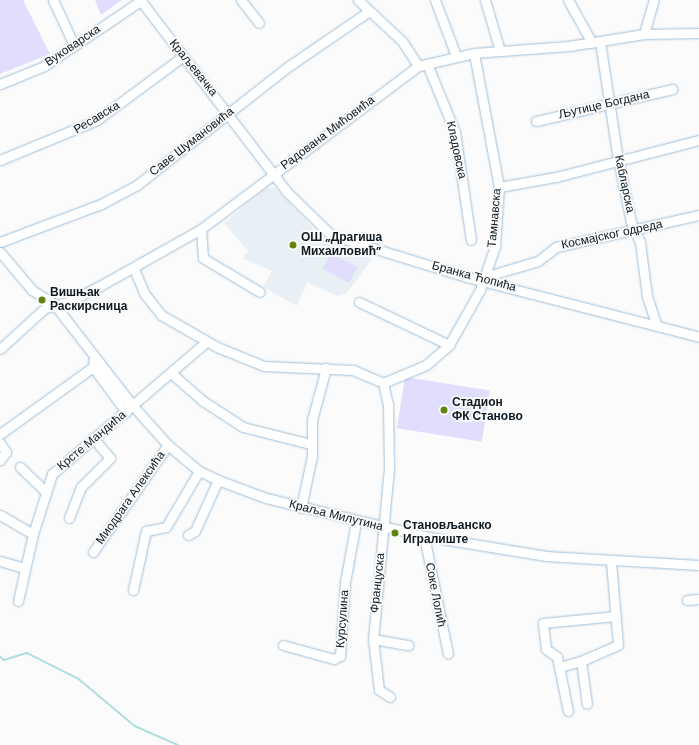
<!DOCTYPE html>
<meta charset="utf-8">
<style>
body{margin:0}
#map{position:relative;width:699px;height:745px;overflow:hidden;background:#fbfbfb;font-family:"DM Sans",sans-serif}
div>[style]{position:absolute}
.built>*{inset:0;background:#e8f0f6}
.green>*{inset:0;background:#e0defc;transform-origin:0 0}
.stream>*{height:1.5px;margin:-0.75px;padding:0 0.75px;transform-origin:0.75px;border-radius:0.75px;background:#aededf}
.roads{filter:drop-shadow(0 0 1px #a0bfd8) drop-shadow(0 0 1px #a0bfd8)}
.minor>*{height:9px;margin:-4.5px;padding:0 4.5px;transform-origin:4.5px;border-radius:4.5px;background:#fff}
.dots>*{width:11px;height:11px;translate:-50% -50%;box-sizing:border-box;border:2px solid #fbfbfb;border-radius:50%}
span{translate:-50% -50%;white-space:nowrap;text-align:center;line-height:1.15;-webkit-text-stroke:3.5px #fbfbfb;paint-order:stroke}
.street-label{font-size:12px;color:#0d1922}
.poi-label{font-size:12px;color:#0d1922;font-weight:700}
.left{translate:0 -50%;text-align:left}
</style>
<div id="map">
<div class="built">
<div style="clip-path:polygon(274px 187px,313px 228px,372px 259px,346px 294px,337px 296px,307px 282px,297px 306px,263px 287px,272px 271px,242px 258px,248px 251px,224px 223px,266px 188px)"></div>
</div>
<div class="green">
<div style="clip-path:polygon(0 0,23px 0,50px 54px,0 74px)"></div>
<div style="clip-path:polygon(95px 0,122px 0,101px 15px)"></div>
<div style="left:331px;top:253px;width:30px;height:18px;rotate:28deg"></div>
<div style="left:405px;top:377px;width:86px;height:52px;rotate:9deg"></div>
</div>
<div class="stream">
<div style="left:0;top:656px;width:6px;rotate:45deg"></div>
<div style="left:4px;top:660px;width:24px;rotate:-17deg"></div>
<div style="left:27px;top:653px;width:58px;rotate:26.6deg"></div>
<div style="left:79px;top:679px;width:73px;rotate:40deg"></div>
<div style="left:135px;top:726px;width:47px;rotate:23.8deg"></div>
</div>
<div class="roads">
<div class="minor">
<div style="left:53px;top:0;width:50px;rotate:65deg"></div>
<div style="left:241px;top:0;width:29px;rotate:52deg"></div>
<div style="left:358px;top:0;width:60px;rotate:43deg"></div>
<div style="left:402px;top:41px;width:30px;rotate:57deg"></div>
<div style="left:435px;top:0;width:60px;rotate:69.4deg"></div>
<div style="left:485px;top:0;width:53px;rotate:73.6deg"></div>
<div style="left:568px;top:0;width:49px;rotate:60.8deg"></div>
<div style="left:141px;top:1px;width:240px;rotate:52.6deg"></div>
<div style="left:287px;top:192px;width:62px;rotate:44.3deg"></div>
<div style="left:331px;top:235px;width:145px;rotate:17.2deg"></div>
<div style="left:470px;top:278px;width:236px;rotate:14.4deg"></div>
<div style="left:644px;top:34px;width:35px;rotate:-74deg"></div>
<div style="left:600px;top:42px;width:118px;rotate:81.3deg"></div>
<div style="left:618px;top:159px;width:64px;rotate:78.3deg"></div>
<div style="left:631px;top:222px;width:22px;rotate:66deg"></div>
<div style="left:640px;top:242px;width:54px;rotate:82.6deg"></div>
<div style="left:647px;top:296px;width:29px;rotate:72deg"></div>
<div style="left:427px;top:64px;width:74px;rotate:67.6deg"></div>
<div style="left:455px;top:132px;width:109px;rotate:81.6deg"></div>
<div style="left:0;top:84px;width:48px;rotate:-22.2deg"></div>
<div style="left:44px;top:66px;width:118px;rotate:-34deg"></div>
<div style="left:536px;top:121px;width:140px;rotate:-13.2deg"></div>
<div style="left:0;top:160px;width:105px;rotate:-22.4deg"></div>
<div style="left:97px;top:120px;width:106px;rotate:-36.5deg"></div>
<div style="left:499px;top:187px;width:58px;rotate:-10deg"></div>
<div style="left:556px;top:177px;width:148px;rotate:-14.5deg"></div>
<div style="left:201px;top:229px;width:29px;rotate:86deg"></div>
<div style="left:203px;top:258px;width:66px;rotate:30.8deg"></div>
<div style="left:0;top:242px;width:108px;rotate:-20.6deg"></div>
<div style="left:101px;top:204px;width:41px;rotate:-27.8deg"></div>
<div style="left:137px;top:185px;width:193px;rotate:-38.1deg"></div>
<div style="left:289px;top:66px;width:96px;rotate:-34.4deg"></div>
<div style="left:0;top:252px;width:50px;rotate:49.9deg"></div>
<div style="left:32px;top:290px;width:26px;rotate:32deg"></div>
<div style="left:54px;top:304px;width:129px;rotate:52.2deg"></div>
<div style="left:133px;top:406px;width:52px;rotate:48.1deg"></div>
<div style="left:168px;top:445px;width:40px;rotate:40deg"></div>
<div style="left:199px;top:471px;width:21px;rotate:25deg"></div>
<div style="left:218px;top:480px;width:51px;rotate:20.6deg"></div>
<div style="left:266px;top:498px;width:163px;rotate:13.5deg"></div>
<div style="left:424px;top:536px;width:124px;rotate:9.3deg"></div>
<div style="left:546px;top:556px;width:153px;rotate:3.4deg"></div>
<div style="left:134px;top:269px;width:26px;rotate:67deg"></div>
<div style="left:144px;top:293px;width:28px;rotate:52deg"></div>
<div style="left:161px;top:315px;width:64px;rotate:29.7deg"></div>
<div style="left:217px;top:347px;width:51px;rotate:22deg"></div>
<div style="left:264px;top:366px;width:89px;rotate:2.6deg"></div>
<div style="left:353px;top:370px;width:33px;rotate:23deg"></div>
<div style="left:383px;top:383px;width:22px;rotate:77deg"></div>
<div style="left:388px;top:404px;width:64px;rotate:89.1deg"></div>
<div style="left:389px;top:468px;width:172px;rotate:95.3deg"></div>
<div style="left:373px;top:639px;width:51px;rotate:83.3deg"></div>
<div style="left:379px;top:690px;width:13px;rotate:32deg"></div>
<div style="left:484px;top:277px;width:56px;rotate:-16.5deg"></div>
<div style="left:538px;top:261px;width:23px;rotate:-38deg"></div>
<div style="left:556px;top:247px;width:147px;rotate:-12.6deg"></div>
<div style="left:359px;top:302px;width:100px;rotate:25.5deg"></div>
<div style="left:0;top:349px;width:61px;rotate:-42.3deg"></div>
<div style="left:45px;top:308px;width:24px;rotate:-15deg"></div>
<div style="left:68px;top:302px;width:34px;rotate:-27deg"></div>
<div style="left:98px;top:287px;width:118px;rotate:-29.4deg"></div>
<div style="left:201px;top:229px;width:271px;rotate:-36.9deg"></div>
<div style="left:418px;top:66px;width:57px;rotate:-13.1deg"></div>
<div style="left:474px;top:53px;width:95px;rotate:-4.2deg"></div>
<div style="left:569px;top:46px;width:76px;rotate:-9.1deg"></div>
<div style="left:644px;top:34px;width:55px;rotate:-1deg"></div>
<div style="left:93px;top:367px;width:56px;rotate:53.7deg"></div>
<div style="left:171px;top:373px;width:43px;rotate:41.2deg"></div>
<div style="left:203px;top:401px;width:48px;rotate:33deg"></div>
<div style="left:243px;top:427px;width:69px;rotate:14.2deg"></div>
<div style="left:383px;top:383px;width:47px;rotate:-22.7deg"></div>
<div style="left:426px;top:365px;width:30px;rotate:-41deg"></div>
<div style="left:449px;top:345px;width:63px;rotate:-60.6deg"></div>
<div style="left:480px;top:290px;width:46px;rotate:-71.2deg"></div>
<div style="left:495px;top:246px;width:59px;rotate:-86.1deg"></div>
<div style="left:499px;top:187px;width:136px;rotate:-100.6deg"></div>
<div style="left:0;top:434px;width:115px;rotate:-35.8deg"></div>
<div style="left:93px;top:367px;width:10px;rotate:-84deg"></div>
<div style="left:0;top:443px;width:11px;rotate:56deg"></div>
<div style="left:6px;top:452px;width:10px;rotate:127deg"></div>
<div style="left:20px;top:467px;width:36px;rotate:44deg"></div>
<div style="left:301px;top:508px;width:53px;rotate:-78.1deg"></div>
<div style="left:312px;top:456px;width:36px;rotate:-90deg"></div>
<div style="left:312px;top:420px;width:54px;rotate:-74.9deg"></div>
<div style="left:0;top:515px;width:38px;rotate:30deg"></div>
<div style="left:69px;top:518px;width:33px;rotate:-69deg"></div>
<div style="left:81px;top:487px;width:41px;rotate:-45deg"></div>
<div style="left:110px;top:458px;width:25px;rotate:-130deg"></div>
<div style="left:188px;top:535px;width:8px;rotate:-30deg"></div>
<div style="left:195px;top:531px;width:56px;rotate:-65.7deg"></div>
<div style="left:424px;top:536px;width:120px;rotate:78.5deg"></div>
<div style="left:93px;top:552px;width:131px;rotate:-55deg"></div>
<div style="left:0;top:561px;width:25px;rotate:16deg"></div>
<div style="left:133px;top:590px;width:60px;rotate:-77.6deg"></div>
<div style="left:146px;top:531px;width:20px;rotate:-11deg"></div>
<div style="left:166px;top:527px;width:65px;rotate:-59.5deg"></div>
<div style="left:687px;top:600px;width:12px;rotate:-5deg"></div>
<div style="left:18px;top:601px;width:69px;rotate:-77.4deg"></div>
<div style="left:33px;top:534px;width:63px;rotate:-72.4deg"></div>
<div style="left:52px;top:474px;width:204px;rotate:-40.6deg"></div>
<div style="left:373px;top:639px;width:36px;rotate:10deg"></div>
<div style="left:283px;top:645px;width:53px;rotate:15.4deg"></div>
<div style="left:334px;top:659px;width:7px;rotate:-27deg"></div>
<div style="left:340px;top:656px;width:74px;rotate:-86.1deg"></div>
<div style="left:345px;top:582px;width:61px;rotate:-79.6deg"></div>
<div style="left:581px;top:661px;width:40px;rotate:-23.4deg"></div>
<div style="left:618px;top:645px;width:84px;rotate:-94.8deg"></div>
<div style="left:560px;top:667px;width:22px;rotate:-16deg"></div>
<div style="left:581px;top:661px;width:43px;rotate:82.1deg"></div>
<div style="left:568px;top:711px;width:55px;rotate:-101.5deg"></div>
<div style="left:557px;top:657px;width:14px;rotate:-144deg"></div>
<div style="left:546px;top:649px;width:26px;rotate:-97deg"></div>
<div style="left:543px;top:623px;width:73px;rotate:-5.5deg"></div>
</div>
</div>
<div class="dots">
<div style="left:293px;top:245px;background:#5e860e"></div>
<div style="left:42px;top:300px;background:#5e860e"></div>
<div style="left:444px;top:410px;background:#5e860e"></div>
<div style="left:395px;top:533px;background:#5e860e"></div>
</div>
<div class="street-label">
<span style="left:73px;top:46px;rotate:-34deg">Вуковарска</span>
<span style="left:193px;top:68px;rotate:51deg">Краљевачка</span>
<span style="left:604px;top:105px;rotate:-13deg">Љутице Богдана</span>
<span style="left:97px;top:118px;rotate:-31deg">Ресавска</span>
<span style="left:328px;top:133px;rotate:-37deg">Радована Мићовића</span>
<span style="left:192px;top:142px;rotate:-38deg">Саве Шумановића</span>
<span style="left:456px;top:150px;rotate:78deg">Кладовска</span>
<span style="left:624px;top:184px;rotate:78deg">Кабларска</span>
<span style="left:495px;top:218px;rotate:-85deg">Тамнавска</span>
<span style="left:612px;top:235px;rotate:-12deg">Космајског одреда</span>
<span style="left:474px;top:277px;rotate:15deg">Бранка Ћопића</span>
<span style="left:92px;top:441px;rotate:-40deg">Крсте Мандића</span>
<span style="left:131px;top:498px;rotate:-55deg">Миодрага Алексића</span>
<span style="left:336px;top:516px;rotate:14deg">Краља Милутина</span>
<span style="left:378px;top:583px;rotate:-84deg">Француска</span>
<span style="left:435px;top:595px;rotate:79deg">Соке Лолић</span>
<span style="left:343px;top:619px;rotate:-86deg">Курсулина</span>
</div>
<div class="poi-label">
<span class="left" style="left:301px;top:245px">ОШ „Драгиша<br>Михаиловић”</span>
<span class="left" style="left:50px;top:300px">Вишњак<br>Раскирсница</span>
<span class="left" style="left:452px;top:410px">Стадион<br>ФК Станово</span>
<span class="left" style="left:403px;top:533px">Становљанско<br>Игралиште</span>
</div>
</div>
